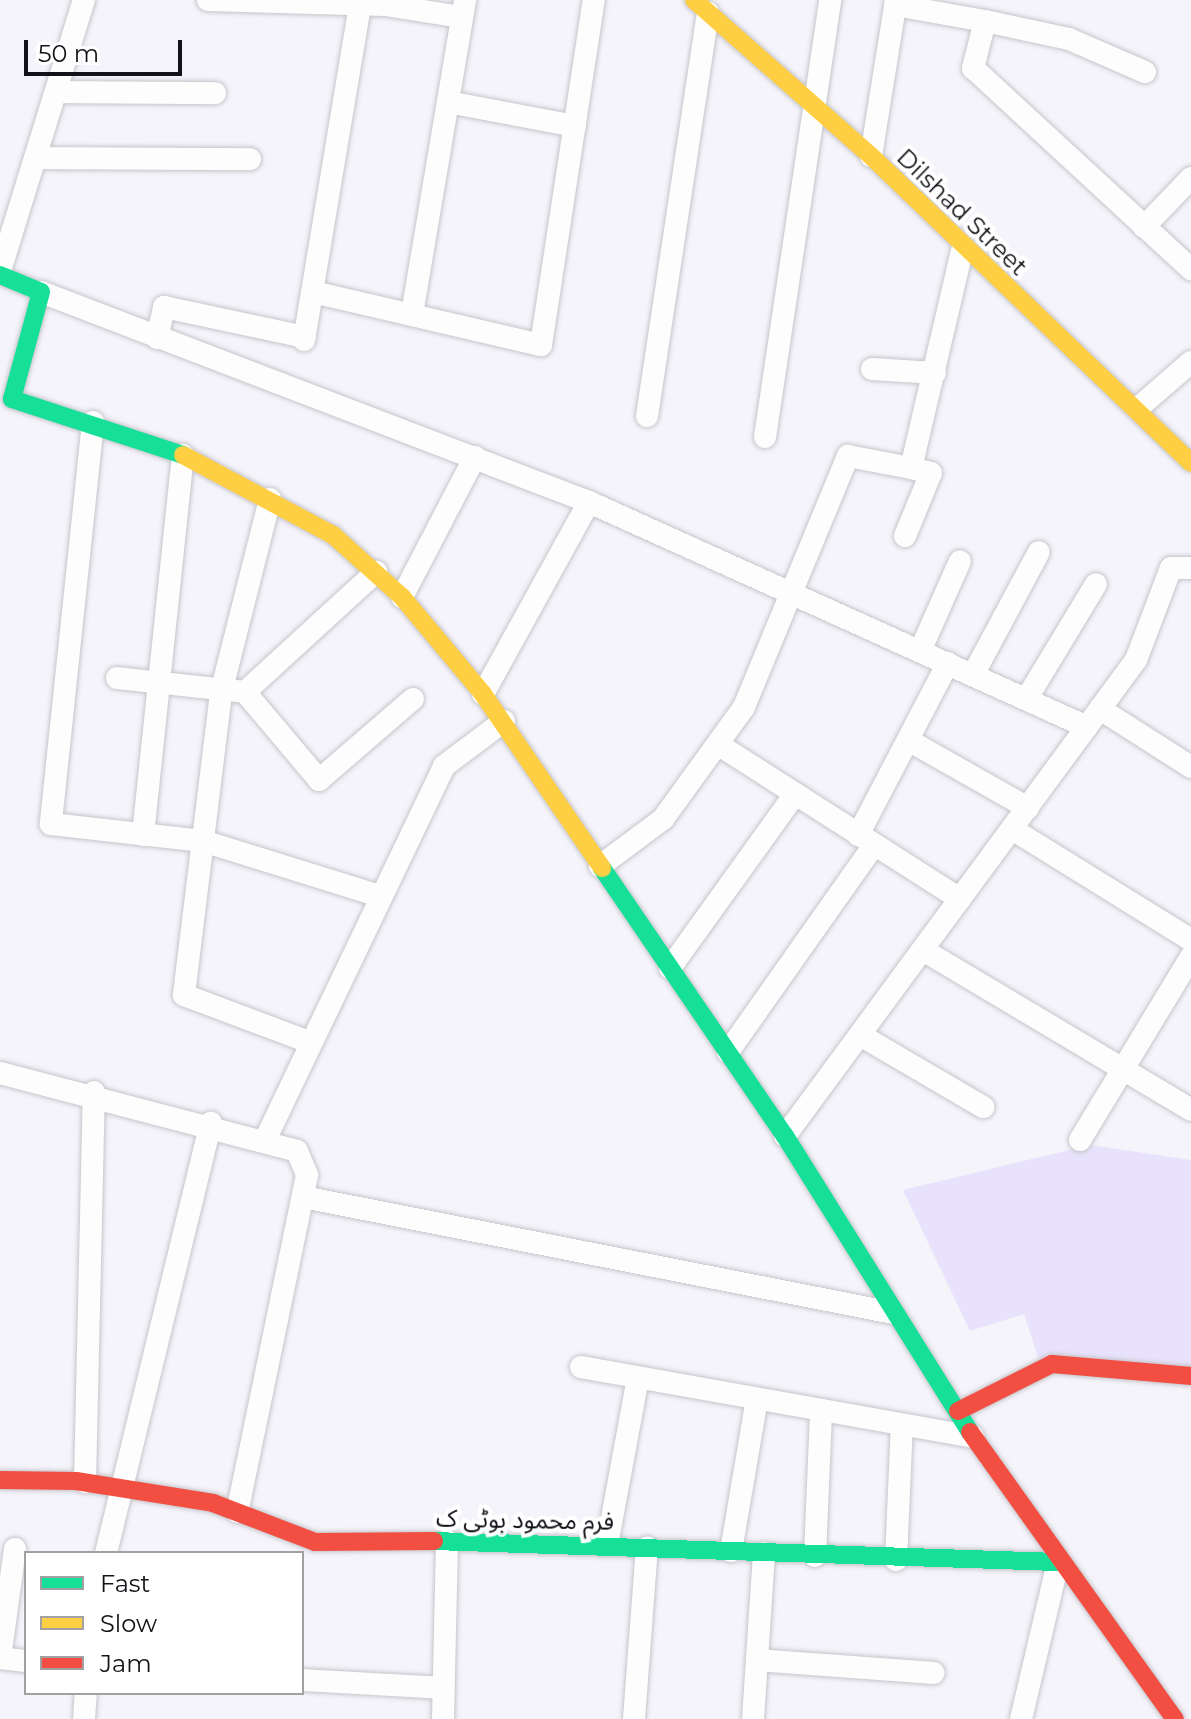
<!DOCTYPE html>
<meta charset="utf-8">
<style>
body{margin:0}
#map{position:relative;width:1191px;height:1719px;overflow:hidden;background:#f5f4fa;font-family:Montserrat,"Noto Sans Arabic",sans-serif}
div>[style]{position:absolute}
.green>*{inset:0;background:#e8e2fc}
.roads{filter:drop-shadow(0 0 2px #c6c5cb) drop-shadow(0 0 2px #c6c5cb)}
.street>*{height:22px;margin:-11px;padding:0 11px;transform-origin:11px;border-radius:11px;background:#fefdfe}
.fast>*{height:18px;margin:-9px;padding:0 9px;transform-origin:9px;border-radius:9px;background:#16e098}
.slow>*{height:18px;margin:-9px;padding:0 9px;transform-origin:9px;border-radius:9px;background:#ffcf43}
.jam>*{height:18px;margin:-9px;padding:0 9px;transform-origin:9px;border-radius:9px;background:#f24e42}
span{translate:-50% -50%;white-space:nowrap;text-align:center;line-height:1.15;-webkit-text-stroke:8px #fff;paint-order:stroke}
.street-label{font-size:24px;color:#131218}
.legend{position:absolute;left:24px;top:1551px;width:280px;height:144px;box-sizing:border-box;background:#fff;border:2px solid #a1a0a3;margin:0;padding:10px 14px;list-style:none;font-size:24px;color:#131218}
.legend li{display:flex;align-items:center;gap:16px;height:40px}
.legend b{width:40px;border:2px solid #a1a0a3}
.scale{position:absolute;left:24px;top:40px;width:158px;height:36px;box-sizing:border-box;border:4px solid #131218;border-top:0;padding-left:10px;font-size:24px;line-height:28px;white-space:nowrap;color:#131218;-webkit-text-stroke:6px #fff;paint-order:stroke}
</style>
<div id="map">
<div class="green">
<div style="clip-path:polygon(1090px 1145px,1191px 1160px,1191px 1368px,1042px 1369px,1024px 1314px,970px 1331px,903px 1190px)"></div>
</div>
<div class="roads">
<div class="street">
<div style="left:208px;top:0;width:177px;rotate:1.6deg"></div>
<div style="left:385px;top:5px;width:78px;rotate:8.9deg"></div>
<div style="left:895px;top:5px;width:91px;rotate:10.1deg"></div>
<div style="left:985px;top:21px;width:49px;rotate:104.3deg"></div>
<div style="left:973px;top:68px;width:297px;rotate:42.7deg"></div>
<div style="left:985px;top:21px;width:86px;rotate:12.1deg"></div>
<div style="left:1069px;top:39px;width:83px;rotate:23.5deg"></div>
<div style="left:56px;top:92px;width:159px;rotate:0.4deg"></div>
<div style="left:448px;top:102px;width:129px;rotate:10.7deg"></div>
<div style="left:871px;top:156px;width:158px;rotate:-80.9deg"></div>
<div style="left:35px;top:158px;width:215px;rotate:0.3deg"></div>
<div style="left:1144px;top:227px;width:68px;rotate:-46.2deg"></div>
<div style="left:0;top:271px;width:284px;rotate:-72.8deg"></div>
<div style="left:41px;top:292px;width:587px;rotate:20.97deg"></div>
<div style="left:589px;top:502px;width:546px;rotate:24.31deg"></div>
<div style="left:313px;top:292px;width:234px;rotate:13.1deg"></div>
<div style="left:541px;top:345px;width:349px;rotate:-81.3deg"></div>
<div style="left:412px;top:314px;width:318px;rotate:-80.4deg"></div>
<div style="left:157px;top:338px;width:32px;rotate:-77deg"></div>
<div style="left:164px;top:307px;width:144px;rotate:12deg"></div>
<div style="left:304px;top:340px;width:340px;rotate:-80.5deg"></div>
<div style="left:872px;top:369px;width:63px;rotate:3.6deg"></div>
<div style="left:1138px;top:408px;width:70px;rotate:-41deg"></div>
<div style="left:647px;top:416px;width:408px;rotate:-81.4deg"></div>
<div style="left:93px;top:422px;width:404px;rotate:96deg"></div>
<div style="left:51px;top:824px;width:153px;rotate:6.4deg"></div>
<div style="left:203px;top:841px;width:185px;rotate:17.3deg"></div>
<div style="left:765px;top:437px;width:442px;rotate:-81.5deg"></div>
<div style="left:270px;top:499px;width:200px;rotate:104.2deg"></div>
<div style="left:221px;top:693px;width:304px;rotate:97deg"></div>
<div style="left:184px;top:995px;width:134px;rotate:20.6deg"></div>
<div style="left:905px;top:536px;width:68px;rotate:-67.6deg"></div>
<div style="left:931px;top:473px;width:21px;rotate:-166deg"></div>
<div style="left:402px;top:597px;width:158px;rotate:-62.5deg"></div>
<div style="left:921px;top:649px;width:96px;rotate:-66.1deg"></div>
<div style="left:974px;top:673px;width:137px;rotate:-61.8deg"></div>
<div style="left:117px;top:678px;width:129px;rotate:6.2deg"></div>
<div style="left:245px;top:692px;width:178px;rotate:-42.5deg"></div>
<div style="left:245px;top:692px;width:115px;rotate:49.9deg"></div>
<div style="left:319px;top:780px;width:124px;rotate:-40.8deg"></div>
<div style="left:483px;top:694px;width:219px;rotate:-61.1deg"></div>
<div style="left:1027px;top:698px;width:133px;rotate:-58.8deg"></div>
<div style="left:1100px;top:709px;width:108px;rotate:32.5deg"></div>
<div style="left:908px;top:740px;width:138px;rotate:29.5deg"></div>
<div style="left:719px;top:745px;width:286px;rotate:32.6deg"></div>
<div style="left:1012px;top:829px;width:211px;rotate:31.8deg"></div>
<div style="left:143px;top:835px;width:382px;rotate:-84deg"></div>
<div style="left:858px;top:835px;width:194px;rotate:-62.4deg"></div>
<div style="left:600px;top:866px;width:79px;rotate:-36.7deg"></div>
<div style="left:663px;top:819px;width:138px;rotate:-54.1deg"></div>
<div style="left:744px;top:707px;width:272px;rotate:-67.5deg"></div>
<div style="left:848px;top:456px;width:64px;rotate:10.8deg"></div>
<div style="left:911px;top:468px;width:224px;rotate:-76.8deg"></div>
<div style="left:923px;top:950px;width:312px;rotate:30.8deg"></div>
<div style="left:670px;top:968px;width:214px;rotate:-54.3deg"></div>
<div style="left:860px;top:1035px;width:143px;rotate:30.3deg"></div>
<div style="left:728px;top:1052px;width:253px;rotate:-54.8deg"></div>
<div style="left:0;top:1073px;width:307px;rotate:14.7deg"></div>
<div style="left:297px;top:1151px;width:26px;rotate:67deg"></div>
<div style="left:307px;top:1175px;width:344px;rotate:101.7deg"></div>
<div style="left:785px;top:1136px;width:591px;rotate:-53.6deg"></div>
<div style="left:1136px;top:660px;width:98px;rotate:-69.2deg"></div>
<div style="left:1171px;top:568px;width:20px"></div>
<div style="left:266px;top:1138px;width:412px;rotate:-64.4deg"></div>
<div style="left:444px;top:766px;width:75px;rotate:-36.9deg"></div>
<div style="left:1080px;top:1140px;width:214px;rotate:-58.8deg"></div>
<div style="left:303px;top:1197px;width:601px;rotate:11.12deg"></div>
<div style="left:581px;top:1367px;width:398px;rotate:10.1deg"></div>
<div style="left:85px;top:1482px;width:390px;rotate:-88.7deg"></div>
<div style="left:607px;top:1545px;width:170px;rotate:-79.5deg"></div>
<div style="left:731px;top:1551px;width:154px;rotate:-80.3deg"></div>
<div style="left:106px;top:1553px;width:443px;rotate:-76.3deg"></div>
<div style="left:815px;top:1556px;width:146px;rotate:-87.6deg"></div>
<div style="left:896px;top:1560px;width:135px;rotate:-87.5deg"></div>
<div style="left:0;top:1658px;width:110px;rotate:-82.2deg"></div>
<div style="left:0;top:1658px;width:26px;rotate:7deg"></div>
<div style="left:757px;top:1660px;width:177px;rotate:4.2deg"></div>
<div style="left:302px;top:1680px;width:141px;rotate:3.2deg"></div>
<div style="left:84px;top:1719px;width:26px;rotate:-86deg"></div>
<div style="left:443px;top:1719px;width:178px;rotate:-88.7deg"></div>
<div style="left:634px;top:1719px;width:172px;rotate:-85.7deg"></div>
<div style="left:753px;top:1719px;width:166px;rotate:-86.2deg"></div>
<div style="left:1021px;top:1719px;width:161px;rotate:-76.7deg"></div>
</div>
<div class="fast">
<div style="left:0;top:275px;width:44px;rotate:22.5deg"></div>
<div style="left:41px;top:292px;width:111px;rotate:105.2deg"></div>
<div style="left:12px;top:399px;width:180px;rotate:18.1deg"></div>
<div style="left:602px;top:868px;width:325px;rotate:55.7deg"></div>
<div style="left:785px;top:1136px;width:349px;rotate:58deg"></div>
<div style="left:434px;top:1541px;width:624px;rotate:1.93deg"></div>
</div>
<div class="slow">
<div style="left:694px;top:0;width:236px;rotate:41.4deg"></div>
<div style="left:871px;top:156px;width:443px;rotate:43.8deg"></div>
<div style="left:183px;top:455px;width:170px;rotate:28.1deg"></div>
<div style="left:333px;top:535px;width:93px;rotate:41.9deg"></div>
<div style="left:402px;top:597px;width:126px;rotate:50.1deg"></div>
<div style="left:483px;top:694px;width:211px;rotate:55.6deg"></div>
</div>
<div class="jam">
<div style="left:958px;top:1411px;width:105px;rotate:-26.6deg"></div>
<div style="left:1052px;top:1364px;width:140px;rotate:4.9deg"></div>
<div style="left:970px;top:1432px;width:353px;rotate:54.5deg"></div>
<div style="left:0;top:1480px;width:76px;rotate:0.8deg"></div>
<div style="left:76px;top:1481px;width:139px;rotate:9.1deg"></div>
<div style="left:213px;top:1503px;width:109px;rotate:20.9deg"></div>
<div style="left:315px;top:1542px;width:119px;rotate:-0.5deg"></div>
</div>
</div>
<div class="street-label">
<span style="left:962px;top:212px;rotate:44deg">Dilshad Street</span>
<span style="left:525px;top:1520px;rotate:1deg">فرم محمود بوٹی ک</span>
</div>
<ul class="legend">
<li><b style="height:10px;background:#16e098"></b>Fast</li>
<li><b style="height:10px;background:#ffcf43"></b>Slow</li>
<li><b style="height:10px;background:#f24e42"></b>Jam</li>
</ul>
<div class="scale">50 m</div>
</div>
